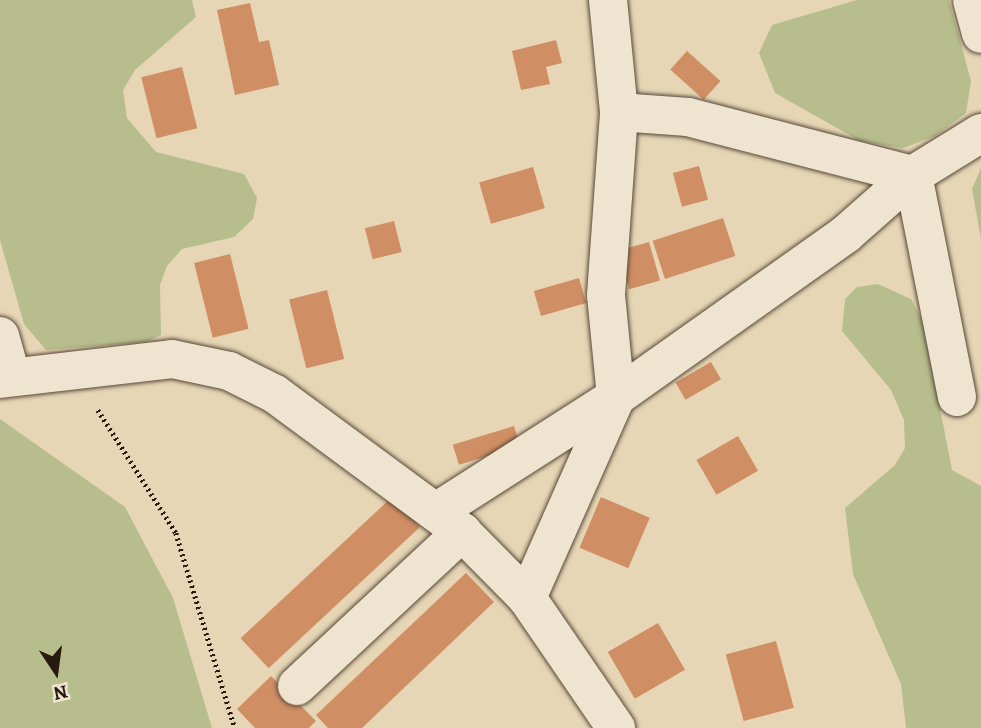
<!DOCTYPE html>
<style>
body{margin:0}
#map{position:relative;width:981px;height:728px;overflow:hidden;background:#e6d6b5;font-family:Alegreya,serif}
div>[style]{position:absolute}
.green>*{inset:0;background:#b7bd8c}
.building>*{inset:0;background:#d08e64;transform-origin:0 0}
.path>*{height:4.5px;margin-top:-2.25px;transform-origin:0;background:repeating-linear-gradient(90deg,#281a11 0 2px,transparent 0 5.5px)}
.roads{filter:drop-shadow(0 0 2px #58493a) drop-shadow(0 0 2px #58493a)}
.minor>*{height:38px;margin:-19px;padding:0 19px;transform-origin:19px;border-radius:19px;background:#efe4cf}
span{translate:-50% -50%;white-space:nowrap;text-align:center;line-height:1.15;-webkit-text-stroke:7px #efe4cf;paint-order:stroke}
.north{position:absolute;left:21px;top:637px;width:70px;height:70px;-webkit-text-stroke:5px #efe4cf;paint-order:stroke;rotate:167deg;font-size:19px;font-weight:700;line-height:28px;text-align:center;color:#281a11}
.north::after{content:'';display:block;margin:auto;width:24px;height:32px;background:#281a11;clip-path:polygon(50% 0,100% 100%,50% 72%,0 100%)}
</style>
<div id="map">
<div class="green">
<div style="clip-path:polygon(0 0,192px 0,196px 17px,135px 70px,123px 90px,127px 118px,156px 152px,244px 174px,257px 198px,253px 219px,234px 237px,182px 249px,167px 266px,160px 285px,161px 335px,146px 342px,46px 350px,24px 324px,0 240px)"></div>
<div style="clip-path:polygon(857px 0,949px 0,971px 81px,966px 113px,935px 136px,903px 148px,860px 141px,775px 93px,759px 53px,772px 25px)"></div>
<div style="clip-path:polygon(981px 168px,981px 239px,972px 189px)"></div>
<div style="clip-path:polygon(878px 284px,911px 299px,923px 321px,952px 470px,981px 486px,981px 728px,906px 728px,901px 684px,853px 574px,845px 508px,895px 465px,905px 448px,904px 420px,891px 390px,842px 331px,845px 299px,857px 287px)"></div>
<div style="clip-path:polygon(0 419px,125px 507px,173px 598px,212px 728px,0 728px)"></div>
</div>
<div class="building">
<div style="clip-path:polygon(250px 3px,259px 42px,269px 40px,279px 85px,235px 95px,217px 10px)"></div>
<div style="clip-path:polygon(556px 40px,562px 63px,546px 67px,550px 84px,521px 90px,512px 51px)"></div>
<div style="left:687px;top:51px;width:45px;height:25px;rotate:42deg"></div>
<div style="left:182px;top:67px;width:63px;height:42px;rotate:76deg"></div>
<div style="left:699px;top:166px;width:35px;height:27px;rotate:75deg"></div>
<div style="left:533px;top:167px;width:43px;height:56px;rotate:74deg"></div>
<div style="left:723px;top:218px;width:40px;height:74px;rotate:72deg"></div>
<div style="left:394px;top:221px;width:32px;height:30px;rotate:76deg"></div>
<div style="left:649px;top:242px;width:40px;height:32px;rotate:74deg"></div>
<div style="left:230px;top:254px;width:77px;height:37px;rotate:76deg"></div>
<div style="left:579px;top:278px;width:26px;height:47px;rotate:74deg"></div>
<div style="left:327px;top:290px;width:71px;height:39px;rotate:76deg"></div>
<div style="left:711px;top:362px;width:20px;height:41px;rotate:60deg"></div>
<div style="left:514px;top:426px;width:21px;height:64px;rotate:73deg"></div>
<div style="left:738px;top:436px;width:40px;height:48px;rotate:60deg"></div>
<div style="left:392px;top:497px;width:41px;height:207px;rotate:47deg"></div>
<div style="left:601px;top:497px;width:53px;height:55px;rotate:23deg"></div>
<div style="clip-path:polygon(466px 573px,494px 602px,362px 728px,328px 728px,316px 715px)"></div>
<div style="left:658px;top:623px;width:54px;height:58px;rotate:60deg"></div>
<div style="left:776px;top:641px;width:69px;height:52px;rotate:75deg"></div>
<div style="clip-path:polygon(271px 676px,316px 721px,309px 728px,255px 728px,237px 709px)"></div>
</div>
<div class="path">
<div style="left:98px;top:410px;width:146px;rotate:57.6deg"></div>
<div style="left:176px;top:533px;width:204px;rotate:73.2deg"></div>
</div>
<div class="roads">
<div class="minor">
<div style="left:972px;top:0;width:35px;rotate:75deg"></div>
<div style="left:619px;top:112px;width:69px;rotate:4.1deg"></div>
<div style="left:688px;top:117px;width:232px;rotate:14.5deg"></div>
<div style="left:0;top:336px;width:41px;rotate:74.2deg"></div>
<div style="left:0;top:379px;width:173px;rotate:-6.6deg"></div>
<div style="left:172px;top:359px;width:58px;rotate:11.9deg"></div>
<div style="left:229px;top:371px;width:51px;rotate:26.6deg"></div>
<div style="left:275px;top:394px;width:232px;rotate:36.4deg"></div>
<div style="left:462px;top:532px;width:93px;rotate:45.4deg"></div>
<div style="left:527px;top:598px;width:158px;rotate:55.6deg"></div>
<div style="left:957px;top:397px;width:226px;rotate:-101.2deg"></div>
<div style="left:913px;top:175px;width:80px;rotate:-31.7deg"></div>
<div style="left:439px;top:510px;width:210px;rotate:-32.6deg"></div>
<div style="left:616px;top:397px;width:102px;rotate:-95.6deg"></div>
<div style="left:606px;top:295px;width:183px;rotate:-85.9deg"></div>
<div style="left:619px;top:112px;width:113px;rotate:-95.6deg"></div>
<div style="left:527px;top:598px;width:220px;rotate:-66.1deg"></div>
<div style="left:616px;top:397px;width:282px;rotate:-35.3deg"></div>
<div style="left:846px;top:234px;width:89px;rotate:-41.4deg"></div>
<div style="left:297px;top:686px;width:226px;rotate:-43deg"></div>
</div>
</div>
<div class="north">N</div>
</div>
